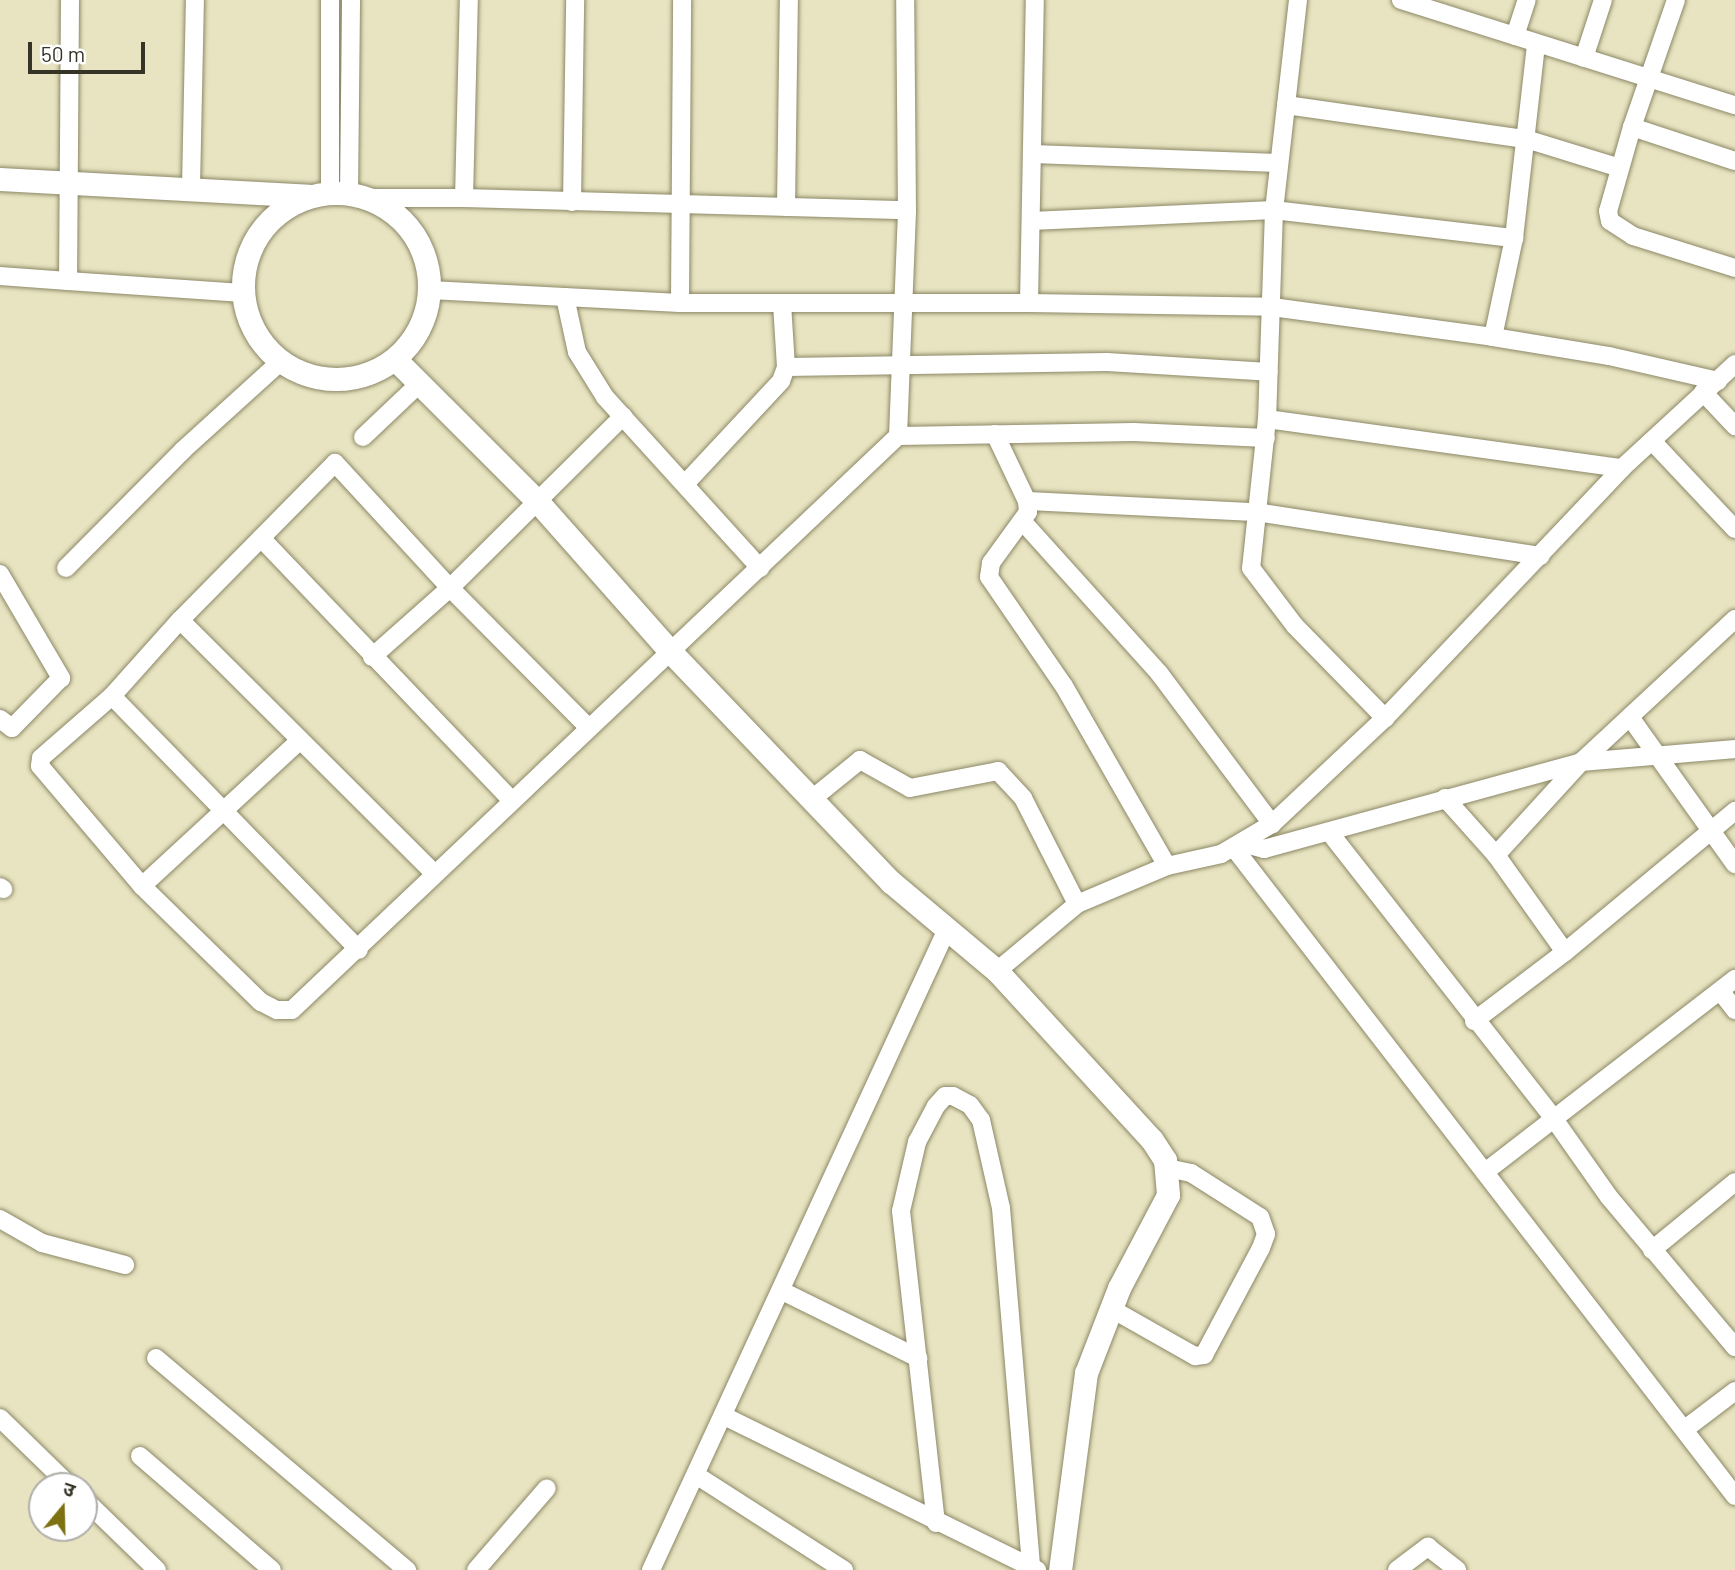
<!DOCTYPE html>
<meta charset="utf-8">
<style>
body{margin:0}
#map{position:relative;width:1735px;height:1570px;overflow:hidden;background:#e8e4c1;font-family:Barlow,"Noto Sans Devanagari",sans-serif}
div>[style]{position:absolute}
.roads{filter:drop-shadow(0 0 2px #8c8867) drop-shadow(0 0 2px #8c8867)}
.minor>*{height:18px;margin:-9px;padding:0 9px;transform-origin:9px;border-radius:9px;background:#fff}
.tertiary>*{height:23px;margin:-11.5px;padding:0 11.5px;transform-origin:11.5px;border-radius:11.5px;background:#fff}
.tertiary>.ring{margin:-11.5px;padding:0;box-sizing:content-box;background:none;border:23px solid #fff;border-radius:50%}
span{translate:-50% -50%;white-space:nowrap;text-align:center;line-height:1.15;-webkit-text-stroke:7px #fff;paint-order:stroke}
.north{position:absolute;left:28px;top:1472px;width:70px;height:70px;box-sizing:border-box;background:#fff;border:2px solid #afaea9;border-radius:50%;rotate:19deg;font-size:19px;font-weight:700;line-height:28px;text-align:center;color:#363427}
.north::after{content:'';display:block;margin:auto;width:24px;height:32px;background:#7d7112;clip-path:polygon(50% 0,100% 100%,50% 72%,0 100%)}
.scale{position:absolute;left:28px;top:42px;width:117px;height:32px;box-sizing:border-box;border:4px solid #363427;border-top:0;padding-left:9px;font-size:21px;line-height:24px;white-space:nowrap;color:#363427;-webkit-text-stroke:5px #fff;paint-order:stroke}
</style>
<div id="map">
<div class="roads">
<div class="minor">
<div style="left:70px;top:0;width:281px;rotate:90.4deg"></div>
<div style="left:68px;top:281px;width:175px;rotate:3.9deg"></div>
<div style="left:330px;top:0;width:193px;rotate:90deg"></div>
<div style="left:1298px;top:0;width:211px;rotate:96.5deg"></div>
<div style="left:1274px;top:210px;width:209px;rotate:91.9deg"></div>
<div style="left:1267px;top:419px;width:150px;rotate:96.1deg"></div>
<div style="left:1251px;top:568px;width:73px;rotate:52.8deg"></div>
<div style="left:1295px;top:626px;width:129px;rotate:45.6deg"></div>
<div style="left:1401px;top:0;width:350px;rotate:17.5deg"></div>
<div style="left:1676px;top:0;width:134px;rotate:109.1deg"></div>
<div style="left:1632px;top:127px;width:87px;rotate:105.9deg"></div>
<div style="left:1608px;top:211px;width:10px;rotate:79deg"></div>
<div style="left:1610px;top:221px;width:27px;rotate:33deg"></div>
<div style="left:1633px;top:236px;width:107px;rotate:17.4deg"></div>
<div style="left:1515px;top:36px;width:38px;rotate:-72deg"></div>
<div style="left:1584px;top:58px;width:61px;rotate:-71.9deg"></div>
<div style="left:1286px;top:105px;width:242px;rotate:8.1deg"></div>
<div style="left:1526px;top:139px;width:98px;rotate:17.1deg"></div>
<div style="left:1632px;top:127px;width:108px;rotate:18.3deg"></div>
<div style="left:1033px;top:154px;width:245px;rotate:2.1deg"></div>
<div style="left:191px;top:187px;width:187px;rotate:-88.8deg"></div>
<div style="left:349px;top:194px;width:194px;rotate:-89.4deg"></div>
<div style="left:363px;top:198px;width:101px"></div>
<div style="left:464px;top:198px;width:198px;rotate:-88.6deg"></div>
<div style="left:464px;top:198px;width:443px;rotate:1.6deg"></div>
<div style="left:572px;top:202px;width:202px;rotate:-89.1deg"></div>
<div style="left:786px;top:207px;width:207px;rotate:-89.2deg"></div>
<div style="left:1031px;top:221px;width:243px;rotate:-2.6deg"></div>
<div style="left:1274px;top:210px;width:242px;rotate:6.7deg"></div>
<div style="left:0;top:276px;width:68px;rotate:4.2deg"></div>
<div style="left:430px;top:290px;width:250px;rotate:3deg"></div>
<div style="left:680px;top:303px;width:349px"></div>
<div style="left:1029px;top:303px;width:303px;rotate:-88.9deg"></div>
<div style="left:565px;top:297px;width:56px;rotate:77.7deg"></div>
<div style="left:577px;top:352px;width:53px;rotate:58.1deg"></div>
<div style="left:605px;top:397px;width:231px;rotate:47.8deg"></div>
<div style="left:680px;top:303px;width:303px;rotate:-89.6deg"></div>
<div style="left:1029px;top:303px;width:243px;rotate:0.9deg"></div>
<div style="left:1272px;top:307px;width:223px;rotate:7.7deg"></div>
<div style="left:1493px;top:337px;width:118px;rotate:9.3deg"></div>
<div style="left:1609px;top:356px;width:112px;rotate:12.9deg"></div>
<div style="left:1493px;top:337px;width:101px;rotate:-78deg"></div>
<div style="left:1514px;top:238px;width:195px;rotate:-83.5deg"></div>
<div style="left:786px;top:367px;width:321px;rotate:-0.9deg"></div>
<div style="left:1107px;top:362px;width:162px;rotate:3.5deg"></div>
<div style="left:1703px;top:392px;width:47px;rotate:46.7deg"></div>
<div style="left:1267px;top:419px;width:358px;rotate:7.9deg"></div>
<div style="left:995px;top:434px;width:74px;rotate:64.5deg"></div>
<div style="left:1027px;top:501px;width:11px;rotate:85deg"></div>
<div style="left:1028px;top:512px;width:63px;rotate:126deg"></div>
<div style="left:991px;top:563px;width:14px;rotate:98deg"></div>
<div style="left:989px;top:577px;width:132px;rotate:55.5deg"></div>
<div style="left:1064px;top:686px;width:207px;rotate:60.2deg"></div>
<div style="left:898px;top:436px;width:236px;rotate:-1deg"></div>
<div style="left:1134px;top:432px;width:132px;rotate:2.6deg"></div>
<div style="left:363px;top:437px;width:79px;rotate:-43.5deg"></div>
<div style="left:1652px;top:441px;width:121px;rotate:46.7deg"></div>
<div style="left:685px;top:484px;width:141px;rotate:-47deg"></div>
<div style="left:781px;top:381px;width:15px;rotate:-70deg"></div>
<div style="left:786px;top:367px;width:63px;rotate:-93.6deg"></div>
<div style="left:1027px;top:501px;width:229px;rotate:2.8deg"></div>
<div style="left:1256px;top:512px;width:288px;rotate:8.8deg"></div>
<div style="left:1023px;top:522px;width:203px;rotate:48deg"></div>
<div style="left:1159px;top:673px;width:189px;rotate:53.2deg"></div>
<div style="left:261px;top:538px;width:362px;rotate:46.3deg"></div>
<div style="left:66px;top:568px;width:166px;rotate:-45.2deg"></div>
<div style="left:183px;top:450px;width:131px;rotate:-42.2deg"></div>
<div style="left:0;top:574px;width:121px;rotate:59.6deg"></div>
<div style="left:61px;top:678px;width:70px;rotate:134.4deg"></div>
<div style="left:12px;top:728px;width:15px;rotate:-143deg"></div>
<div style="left:180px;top:620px;width:359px;rotate:44.9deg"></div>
<div style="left:372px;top:657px;width:104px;rotate:-41.5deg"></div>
<div style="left:450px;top:588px;width:244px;rotate:-44.8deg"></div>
<div style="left:112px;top:696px;width:354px;rotate:45.8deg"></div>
<div style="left:1630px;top:717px;width:181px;rotate:54.5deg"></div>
<div style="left:589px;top:728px;width:197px;rotate:-134.8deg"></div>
<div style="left:450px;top:588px;width:170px;rotate:-132.6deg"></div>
<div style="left:335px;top:463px;width:221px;rotate:134.6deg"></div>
<div style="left:180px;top:620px;width:102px;rotate:131.8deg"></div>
<div style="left:112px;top:696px;width:94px;rotate:138.9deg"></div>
<div style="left:41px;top:758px;width:8px;rotate:97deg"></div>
<div style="left:40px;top:766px;width:157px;rotate:49.6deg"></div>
<div style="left:142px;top:886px;width:166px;rotate:44.3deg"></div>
<div style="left:261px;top:1002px;width:18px;rotate:27deg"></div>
<div style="left:277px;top:1010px;width:15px"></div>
<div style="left:292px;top:1010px;width:835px;rotate:-43.45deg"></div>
<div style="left:898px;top:436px;width:226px;rotate:-87.7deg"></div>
<div style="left:907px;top:210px;width:210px;rotate:-90.5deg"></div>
<div style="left:1445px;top:798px;width:76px;rotate:48.2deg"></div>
<div style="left:1496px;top:855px;width:119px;rotate:54.6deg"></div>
<div style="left:812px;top:799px;width:62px;rotate:-39.1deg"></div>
<div style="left:860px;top:760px;width:57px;rotate:29.2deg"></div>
<div style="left:910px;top:788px;width:90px;rotate:-10.9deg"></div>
<div style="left:998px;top:771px;width:37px;rotate:47deg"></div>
<div style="left:1023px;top:798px;width:119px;rotate:63deg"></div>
<div style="left:1330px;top:833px;width:363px;rotate:51.9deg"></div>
<div style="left:1554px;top:1119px;width:95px;rotate:54.8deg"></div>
<div style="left:1609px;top:1197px;width:196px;rotate:50deg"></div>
<div style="left:1242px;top:843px;width:23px;rotate:15deg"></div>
<div style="left:1264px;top:849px;width:329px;rotate:-15.3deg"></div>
<div style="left:1581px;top:762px;width:155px;rotate:-4.8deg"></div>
<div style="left:1234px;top:848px;width:819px;rotate:52.29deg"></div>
<div style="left:1496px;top:855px;width:126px;rotate:-47.6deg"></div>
<div style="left:1581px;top:762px;width:210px;rotate:-42.9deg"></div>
<div style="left:142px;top:886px;width:215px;rotate:-42.7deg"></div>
<div style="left:0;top:887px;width:4px;rotate:34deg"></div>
<div style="left:997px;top:971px;width:104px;rotate:-39.9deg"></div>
<div style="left:1077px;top:904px;width:98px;rotate:-22.9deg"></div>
<div style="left:1167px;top:866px;width:55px;rotate:-12.5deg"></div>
<div style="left:1221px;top:854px;width:59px;rotate:-30.5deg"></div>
<div style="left:1272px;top:824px;width:155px;rotate:-43.2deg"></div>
<div style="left:1385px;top:718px;width:344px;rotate:-46.5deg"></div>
<div style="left:1622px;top:468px;width:154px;rotate:-42.6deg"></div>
<div style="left:1721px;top:992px;width:23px;rotate:52deg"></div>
<div style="left:1474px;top:1021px;width:114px;rotate:-37.2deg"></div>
<div style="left:1565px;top:952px;width:221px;rotate:-39.7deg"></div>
<div style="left:1485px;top:1172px;width:316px;rotate:-37.7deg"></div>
<div style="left:0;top:1219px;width:48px;rotate:29.7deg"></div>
<div style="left:42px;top:1243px;width:86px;rotate:14.8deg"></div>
<div style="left:1652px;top:1250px;width:107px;rotate:-39.3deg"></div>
<div style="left:782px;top:1291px;width:152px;rotate:26.2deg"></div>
<div style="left:1110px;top:1308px;width:98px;rotate:29.5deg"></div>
<div style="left:1195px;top:1356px;width:9px;rotate:-6deg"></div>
<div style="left:1204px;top:1355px;width:121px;rotate:-62deg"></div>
<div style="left:1261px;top:1248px;width:15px;rotate:-70deg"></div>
<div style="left:1266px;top:1234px;width:18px;rotate:-109deg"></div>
<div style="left:1260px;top:1217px;width:82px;rotate:-147.5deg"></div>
<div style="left:1191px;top:1173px;width:24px;rotate:-168deg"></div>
<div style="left:156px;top:1358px;width:329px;rotate:40.2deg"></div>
<div style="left:724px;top:1416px;width:349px;rotate:26.2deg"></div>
<div style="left:0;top:1418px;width:98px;rotate:44.2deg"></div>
<div style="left:1685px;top:1429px;width:63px;rotate:-37.2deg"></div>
<div style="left:140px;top:1456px;width:174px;rotate:40.8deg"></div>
<div style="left:696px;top:1475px;width:176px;rotate:32.7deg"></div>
<div style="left:84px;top:1499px;width:102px;rotate:44.2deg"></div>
<div style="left:936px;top:1523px;width:314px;rotate:-96.4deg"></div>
<div style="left:901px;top:1211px;width:71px;rotate:-76.9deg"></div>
<div style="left:917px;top:1142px;width:41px;rotate:-62.2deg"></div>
<div style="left:936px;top:1106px;width:13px;rotate:-48deg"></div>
<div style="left:945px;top:1096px;width:8px"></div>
<div style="left:953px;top:1096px;width:19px;rotate:28deg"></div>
<div style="left:970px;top:1105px;width:19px;rotate:54deg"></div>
<div style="left:981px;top:1120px;width:90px;rotate:77.2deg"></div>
<div style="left:1001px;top:1208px;width:359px;rotate:85.2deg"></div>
<div style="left:476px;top:1570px;width:108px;rotate:-49.1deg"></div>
<div style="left:651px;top:1570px;width:706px;rotate:-65.21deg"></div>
<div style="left:1397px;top:1570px;width:39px;rotate:-37deg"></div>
<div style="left:1428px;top:1547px;width:37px;rotate:38deg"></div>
</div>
<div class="tertiary">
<div style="left:0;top:179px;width:309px;rotate:3.1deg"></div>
<div class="ring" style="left:243px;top:193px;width:163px;height:163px"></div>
<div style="left:395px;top:359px;width:202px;rotate:45deg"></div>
<div style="left:538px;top:502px;width:199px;rotate:48.5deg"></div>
<div style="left:670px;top:651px;width:320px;rotate:46.3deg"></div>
<div style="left:891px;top:882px;width:138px;rotate:40deg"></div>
<div style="left:997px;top:971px;width:229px;rotate:47.5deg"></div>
<div style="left:1152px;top:1140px;width:24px;rotate:57deg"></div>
<div style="left:1165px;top:1160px;width:35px;rotate:85deg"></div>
<div style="left:1168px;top:1195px;width:105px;rotate:117.8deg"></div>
<div style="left:1119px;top:1288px;width:91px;rotate:111.2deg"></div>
<div style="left:1086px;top:1373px;width:199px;rotate:97.5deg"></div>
</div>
</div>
<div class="north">उ</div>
<div class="scale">50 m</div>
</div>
